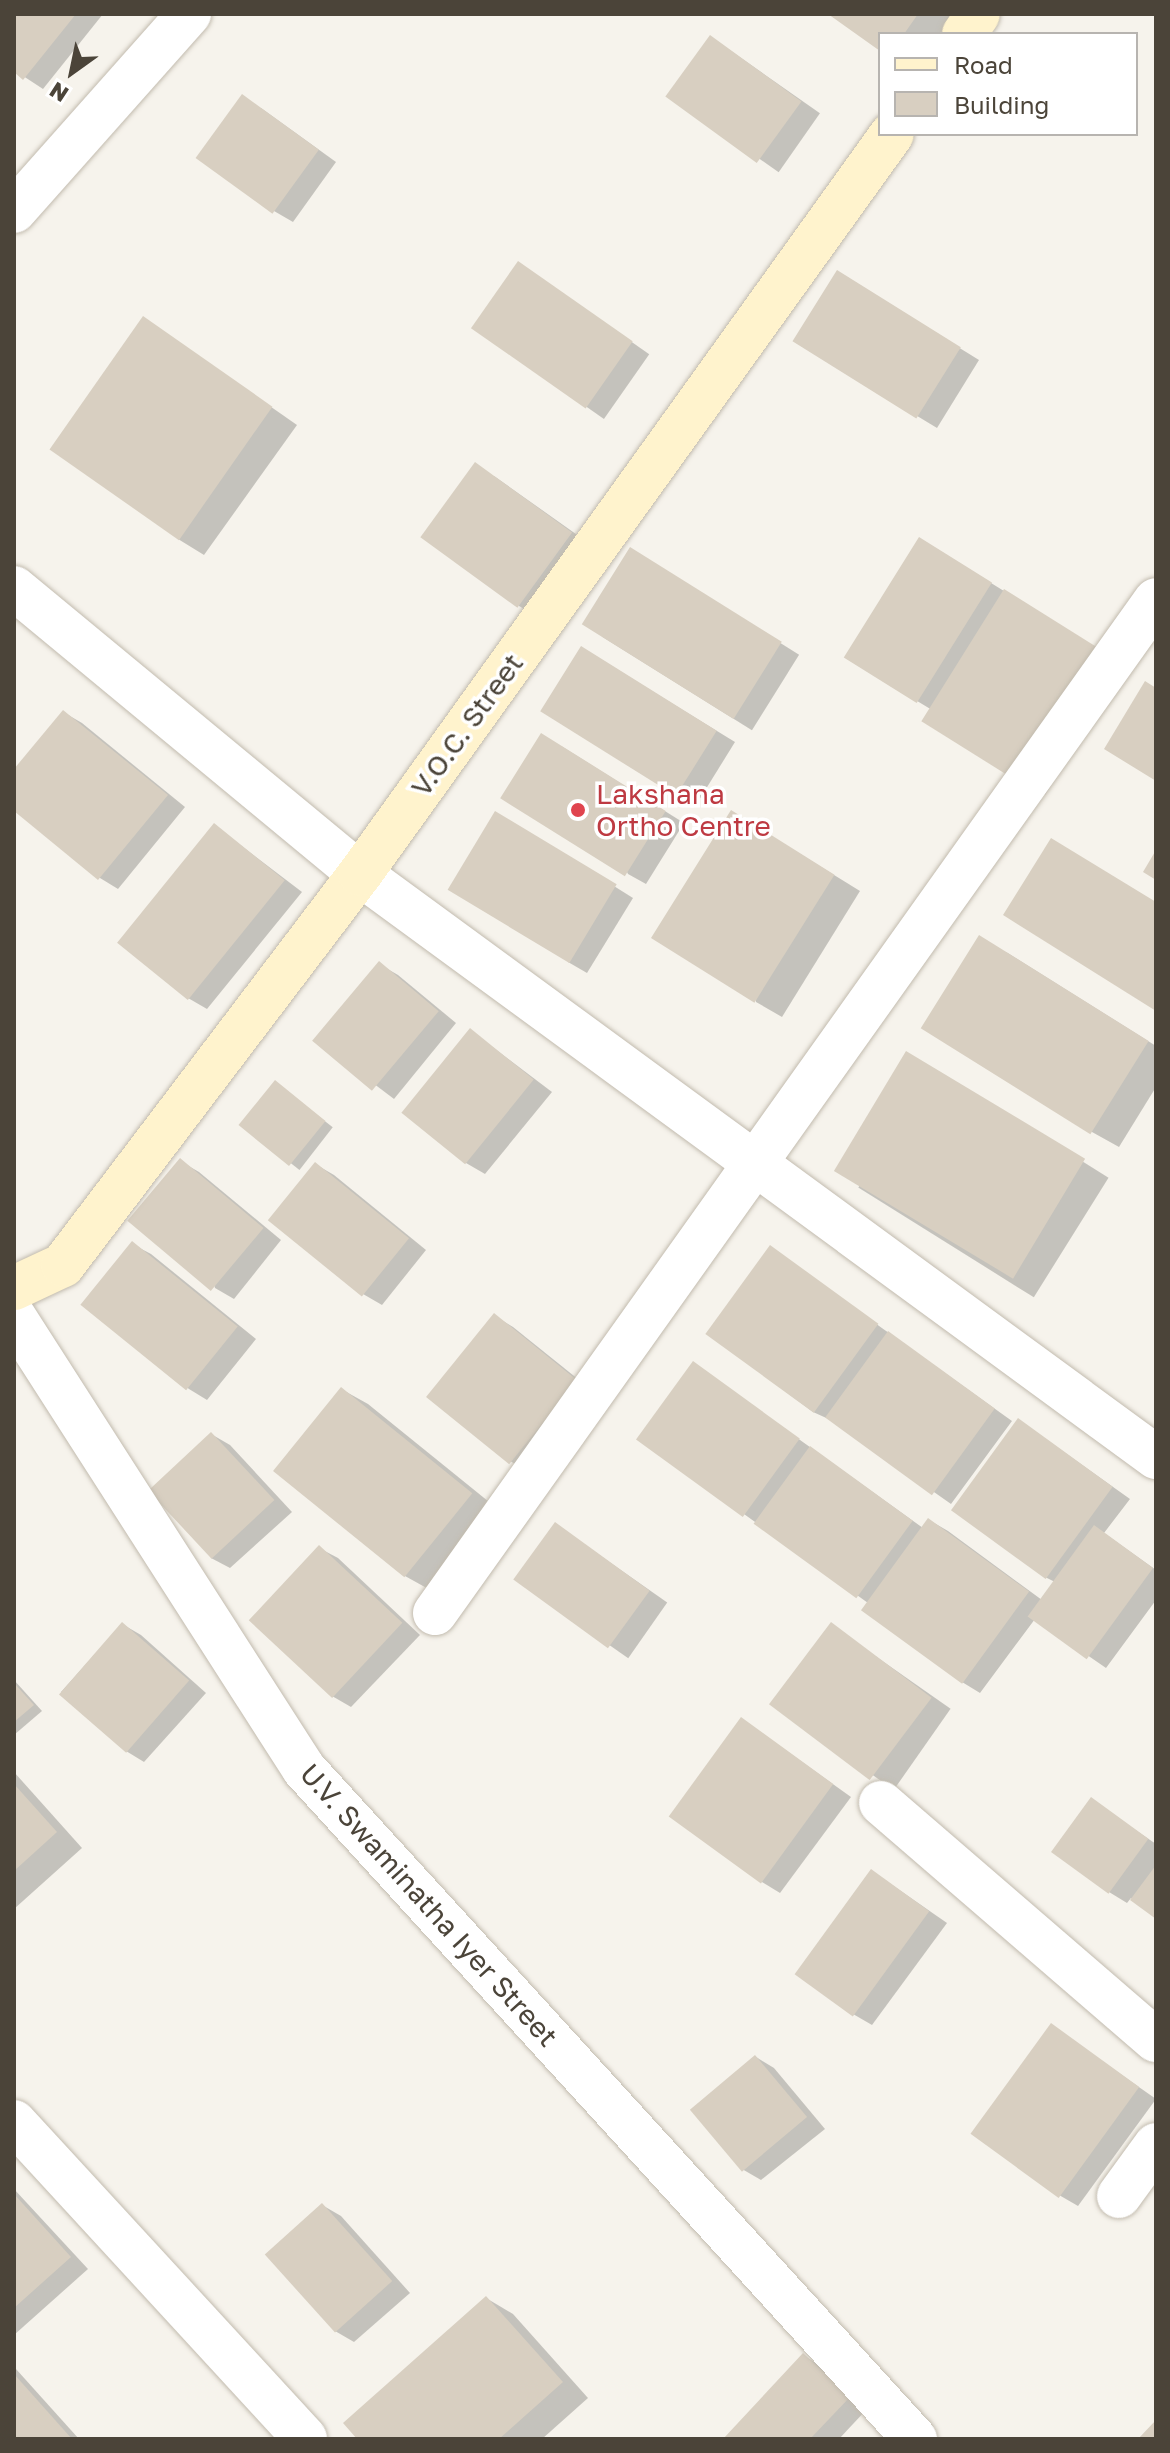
<!DOCTYPE html>
<style>
body{margin:0}
#map{position:relative;width:1170px;height:2453px;overflow:hidden;background:#f6f3ec;font-family:"Golos Text",sans-serif}
div>[style]{position:absolute}
.shadow>*{inset:0;background:#0003;transform-origin:0 0}
.building>*{inset:0;background:#d8cfc1;transform-origin:0 0}
.roads{filter:drop-shadow(0 0 2px #c2bbae) drop-shadow(0 0 2px #c2bbae)}
.street>*{height:44px;margin:-22px;padding:0 22px;transform-origin:22px;border-radius:22px;background:#fff}
.secondary>*{height:44px;margin:-22px;padding:0 22px;transform-origin:22px;border-radius:22px;background:#fff3cd}
.dots>*{width:22px;height:22px;translate:-50% -50%;box-sizing:border-box;border:4px solid #fff;border-radius:50%}
span{translate:-50% -50%;white-space:nowrap;text-align:center;line-height:1.15;-webkit-text-stroke:7px #fff;paint-order:stroke}
.street-label{font-size:28px;color:#4b4439}
.health-label{font-size:28px;color:#be3a42}
.left{translate:0 -50%;text-align:left}
.frame{position:absolute;inset:0;border:16px solid #4b4439;pointer-events:none}
.legend{position:absolute;left:878px;top:32px;width:260px;height:104px;box-sizing:border-box;background:#fff;border:2px solid #b7b4b0;margin:0;padding:10px 14px;list-style:none;font-size:24px;color:#4b4439}
.legend li{display:flex;align-items:center;gap:16px;height:40px}
.legend b{width:40px;border:2px solid #b7b4b0}
.north{position:absolute;left:32px;top:32px;width:80px;height:80px;-webkit-text-stroke:6px #fff;paint-order:stroke;rotate:213deg;font-size:22px;font-weight:700;line-height:32px;text-align:center;color:#4b4439}
.north::after{content:'';display:block;margin:auto;width:28px;height:36px;background:#4b4439;clip-path:polygon(50% 0,100% 100%,50% 72%,0 100%)}
</style>
<div id="map">
<div class="shadow">
<div style="clip-path:polygon(14px 14px,103px 14px,43px 89px,14px 70px)"></div>
<div style="clip-path:polygon(831px 14px,955px 14px,941px 34px,880px 34px,880px 49px)"></div>
<div style="left:711px;top:37px;width:133px;height:72px;rotate:35deg"></div>
<div style="clip-path:polygon(261px 108px,336px 162px,293px 222px,274px 211px)"></div>
<div style="left:519px;top:263px;width:159px;height:79px;rotate:35deg"></div>
<div style="clip-path:polygon(856px 284px,979px 360px,937px 428px,795px 342px)"></div>
<div style="clip-path:polygon(144px 318px,297px 425px,204px 555px,178px 539px)"></div>
<div style="clip-path:polygon(494px 476px,590px 544px,538px 617px,519px 606px)"></div>
<div style="clip-path:polygon(938px 550px,1125px 666px,1045px 795px,1019px 779px,932px 710px,846px 658px)"></div>
<div style="left:649px;top:561px;width:177px;height:89px;rotate:32deg"></div>
<div style="clip-path:polygon(601px 660px,735px 742px,696px 805px,677px 794px)"></div>
<div style="clip-path:polygon(63px 712px,82px 723px,185px 807px,118px 889px,100px 878px,14px 808px,14px 773px)"></div>
<div style="clip-path:polygon(561px 746px,684px 823px,646px 884px,628px 874px)"></div>
<div style="clip-path:polygon(515px 824px,633px 898px,587px 973px,568px 962px)"></div>
<div style="clip-path:polygon(214px 825px,302px 892px,207px 1009px,188px 998px,119px 942px)"></div>
<div style="clip-path:polygon(758px 828px,860px 891px,782px 1017px,756px 1002px)"></div>
<div style="clip-path:polygon(1006px 952px,1156px 1046px,1156px 1087px,1119px 1147px,1092px 1132px)"></div>
<div style="clip-path:polygon(379px 964px,398px 975px,456px 1023px,394px 1099px,316px 1040px)"></div>
<div style="clip-path:polygon(470px 1030px,552px 1092px,485px 1174px,466px 1163px)"></div>
<div style="left:933px;top:1068px;width:207px;height:141px;rotate:32deg"></div>
<div style="left:276px;top:1083px;width:72px;height:54px;rotate:38deg"></div>
<div style="clip-path:polygon(180px 1161px,199px 1172px,281px 1240px,234px 1299px,215px 1288px)"></div>
<div style="clip-path:polygon(315px 1164px,334px 1175px,426px 1250px,382px 1305px,363px 1294px)"></div>
<div style="clip-path:polygon(132px 1244px,151px 1254px,256px 1339px,207px 1400px,189px 1389px,84px 1304px)"></div>
<div style="clip-path:polygon(770px 1248px,1012px 1421px,951px 1504px,833px 1421px,813px 1412px,707px 1333px)"></div>
<div style="clip-path:polygon(495px 1316px,513px 1327px,594px 1392px,529px 1472px,510px 1461px)"></div>
<div style="clip-path:polygon(694px 1364px,923px 1528px,929px 1520px,948px 1531px,1042px 1600px,1055px 1582px,1045px 1577px,1019px 1420px,1130px 1499px,1104px 1533px,1156px 1570px,1156px 1600px,1106px 1668px,1035px 1619px,980px 1693px,962px 1682px,868px 1603px,638px 1438px)"></div>
<div style="clip-path:polygon(341px 1389px,368px 1404px,499px 1510px,432px 1591px,405px 1576px)"></div>
<div style="clip-path:polygon(211px 1434px,230px 1445px,292px 1512px,230px 1568px,211px 1558px)"></div>
<div style="left:555px;top:1524px;width:137px;height:68px;rotate:35deg"></div>
<div style="clip-path:polygon(319px 1548px,338px 1558px,420px 1635px,351px 1707px,332px 1696px)"></div>
<div style="clip-path:polygon(122px 1624px,141px 1635px,206px 1693px,144px 1762px,126px 1751px,61px 1692px)"></div>
<div style="left:831px;top:1625px;width:146px;height:99px;rotate:35deg"></div>
<div style="clip-path:polygon(14px 1680px,42px 1711px,14px 1735px)"></div>
<div style="clip-path:polygon(742px 1719px,851px 1797px,780px 1893px,762px 1882px)"></div>
<div style="clip-path:polygon(14px 1772px,82px 1848px,14px 1909px)"></div>
<div style="clip-path:polygon(1091px 1800px,1156px 1844px,1156px 1917px,1131px 1898px,1127px 1903px,1109px 1892px)"></div>
<div style="clip-path:polygon(872px 1871px,947px 1923px,872px 2025px,853px 2014px)"></div>
<div style="clip-path:polygon(1052px 2026px,1156px 2099px,1078px 2206px,1059px 2195px)"></div>
<div style="clip-path:polygon(756px 2057px,774px 2068px,825px 2129px,761px 2180px,742px 2169px)"></div>
<div style="clip-path:polygon(14px 2189px,88px 2269px,14px 2335px)"></div>
<div style="clip-path:polygon(322px 2205px,341px 2216px,410px 2293px,354px 2342px,335px 2331px)"></div>
<div style="clip-path:polygon(486px 2298px,513px 2314px,588px 2398px,542px 2439px,360px 2439px)"></div>
<div style="clip-path:polygon(804px 2356px,823px 2367px,867px 2409px,839px 2439px,726px 2439px)"></div>
<div style="clip-path:polygon(14px 2368px,16px 2369px,79px 2439px,14px 2439px)"></div>
</div>
<div class="building">
<div style="clip-path:polygon(14px 14px,76px 14px,23px 80px,14px 72px)"></div>
<div style="clip-path:polygon(828px 14px,918px 14px,904px 34px,880px 34px,880px 51px)"></div>
<div style="left:710px;top:35px;width:113px;height:76px;rotate:36deg"></div>
<div style="left:242px;top:94px;width:95px;height:79px;rotate:36deg"></div>
<div style="left:518px;top:261px;width:140px;height:82px;rotate:35deg"></div>
<div style="left:837px;top:270px;width:146px;height:84px;rotate:32deg"></div>
<div style="left:143px;top:316px;width:158px;height:163px;rotate:35deg"></div>
<div style="left:475px;top:462px;width:120px;height:93px;rotate:36deg"></div>
<div style="left:919px;top:537px;width:86px;height:142px;rotate:32deg"></div>
<div style="left:630px;top:547px;width:179px;height:91px;rotate:32deg"></div>
<div style="left:1004px;top:589px;width:113px;height:156px;rotate:32deg"></div>
<div style="left:581px;top:646px;width:160px;height:77px;rotate:32deg"></div>
<div style="clip-path:polygon(1145px 681px,1156px 688px,1156px 781px,1104px 749px)"></div>
<div style="clip-path:polygon(63px 710px,168px 795px,98px 880px,14px 811px,14px 769px)"></div>
<div style="left:541px;top:733px;width:147px;height:77px;rotate:32deg"></div>
<div style="left:731px;top:810px;width:122px;height:151px;rotate:32deg"></div>
<div style="left:495px;top:811px;width:142px;height:92px;rotate:31deg"></div>
<div style="left:214px;top:823px;width:91px;height:154px;rotate:39deg"></div>
<div style="clip-path:polygon(1051px 838px,1156px 902px,1156px 1011px,1003px 915px)"></div>
<div style="clip-path:polygon(1156px 850px,1156px 880px,1143px 872px)"></div>
<div style="left:979px;top:935px;width:200px;height:110px;rotate:32deg"></div>
<div style="left:379px;top:961px;width:78px;height:104px;rotate:40deg"></div>
<div style="left:470px;top:1028px;width:82px;height:109px;rotate:39deg"></div>
<div style="left:906px;top:1051px;width:209px;height:140px;rotate:31deg"></div>
<div style="left:275px;top:1080px;width:65px;height:58px;rotate:39deg"></div>
<div style="left:180px;top:1158px;width:109px;height:82px;rotate:40deg"></div>
<div style="left:315px;top:1162px;width:121px;height:75px;rotate:39deg"></div>
<div style="left:132px;top:1241px;width:136px;height:82px;rotate:39deg"></div>
<div style="left:770px;top:1245px;width:134px;height:110px;rotate:36deg"></div>
<div style="left:494px;top:1313px;width:107px;height:108px;rotate:39deg"></div>
<div style="left:888px;top:1331px;width:132px;height:107px;rotate:36deg"></div>
<div style="left:693px;top:1361px;width:132px;height:97px;rotate:36deg"></div>
<div style="left:341px;top:1387px;width:169px;height:108px;rotate:39deg"></div>
<div style="left:1018px;top:1418px;width:117px;height:114px;rotate:36deg"></div>
<div style="left:211px;top:1432px;width:93px;height:86px;rotate:47deg"></div>
<div style="left:810px;top:1446px;width:127px;height:96px;rotate:36deg"></div>
<div style="left:928px;top:1518px;width:125px;height:114px;rotate:36deg"></div>
<div style="left:555px;top:1522px;width:117px;height:71px;rotate:36deg"></div>
<div style="left:1094px;top:1525px;width:73px;height:113px;rotate:36deg"></div>
<div style="left:319px;top:1545px;width:114px;height:103px;rotate:43deg"></div>
<div style="left:122px;top:1622px;width:89px;height:96px;rotate:41deg"></div>
<div style="left:831px;top:1622px;width:126px;height:103px;rotate:37deg"></div>
<div style="clip-path:polygon(14px 1683px,34px 1705px,14px 1722px)"></div>
<div style="left:741px;top:1717px;width:114px;height:123px;rotate:36deg"></div>
<div style="clip-path:polygon(14px 1784px,57px 1832px,14px 1871px)"></div>
<div style="left:1091px;top:1797px;width:71px;height:68px;rotate:36deg"></div>
<div style="clip-path:polygon(1156px 1865px,1156px 1919px,1130px 1900px)"></div>
<div style="left:871px;top:1869px;width:72px;height:130px;rotate:36deg"></div>
<div style="left:1051px;top:2023px;width:109px;height:137px;rotate:36deg"></div>
<div style="left:755px;top:2055px;width:81px;height:85px;rotate:50deg"></div>
<div style="clip-path:polygon(14px 2194px,71px 2257px,14px 2308px)"></div>
<div style="left:322px;top:2203px;width:105px;height:77px;rotate:48deg"></div>
<div style="clip-path:polygon(486px 2296px,563px 2382px,499px 2439px,357px 2439px,343px 2423px)"></div>
<div style="clip-path:polygon(803px 2353px,850px 2397px,810px 2439px,723px 2439px)"></div>
<div style="clip-path:polygon(14px 2374px,72px 2439px,14px 2439px)"></div>
<div style="clip-path:polygon(1156px 2420px,1156px 2439px,1138px 2439px)"></div>
</div>
<div class="roads">
<div class="street">
<div style="left:14px;top:211px;width:264px;rotate:-48.4deg"></div>
<div style="left:14px;top:588px;width:449px;rotate:39.6deg"></div>
<div style="left:360px;top:874px;width:987px;rotate:36.22deg"></div>
<div style="left:14px;top:1317px;width:537px;rotate:57.32deg"></div>
<div style="left:304px;top:1769px;width:907px;rotate:47.64deg"></div>
<div style="left:435px;top:1613px;width:1243px;rotate:-54.56deg"></div>
<div style="left:881px;top:1803px;width:363px;rotate:40.8deg"></div>
<div style="left:14px;top:2122px;width:430px;rotate:47.4deg"></div>
<div style="left:1119px;top:2196px;width:63px;rotate:-54deg"></div>
</div>
<div class="secondary">
<div style="left:964px;top:34px;width:24px;rotate:-55deg"></div>
<div style="left:14px;top:1288px;width:54px;rotate:-25.1deg"></div>
<div style="left:63px;top:1265px;width:491px;rotate:-52.8deg"></div>
<div style="left:360px;top:874px;width:911px;rotate:-54.29deg"></div>
</div>
</div>
<div class="dots">
<div style="left:578px;top:810px;background:#e0444e"></div>
</div>
<div class="street-label">
<span style="left:467px;top:725px;rotate:-54deg">V.O.C. Street</span>
<span style="left:429px;top:1905px;rotate:48deg">U.V. Swaminatha Iyer Street</span>
</div>
<div class="health-label">
<span class="left" style="left:596px;top:810px">Lakshana<br>Ortho Centre</span>
</div>
<div class="frame"></div>
<ul class="legend">
<li><b style="height:10px;background:#fff3cd"></b>Road</li>
<li><b style="height:22px;background:#d8cfc1"></b>Building</li>
</ul>
<div class="north">N</div>
</div>
